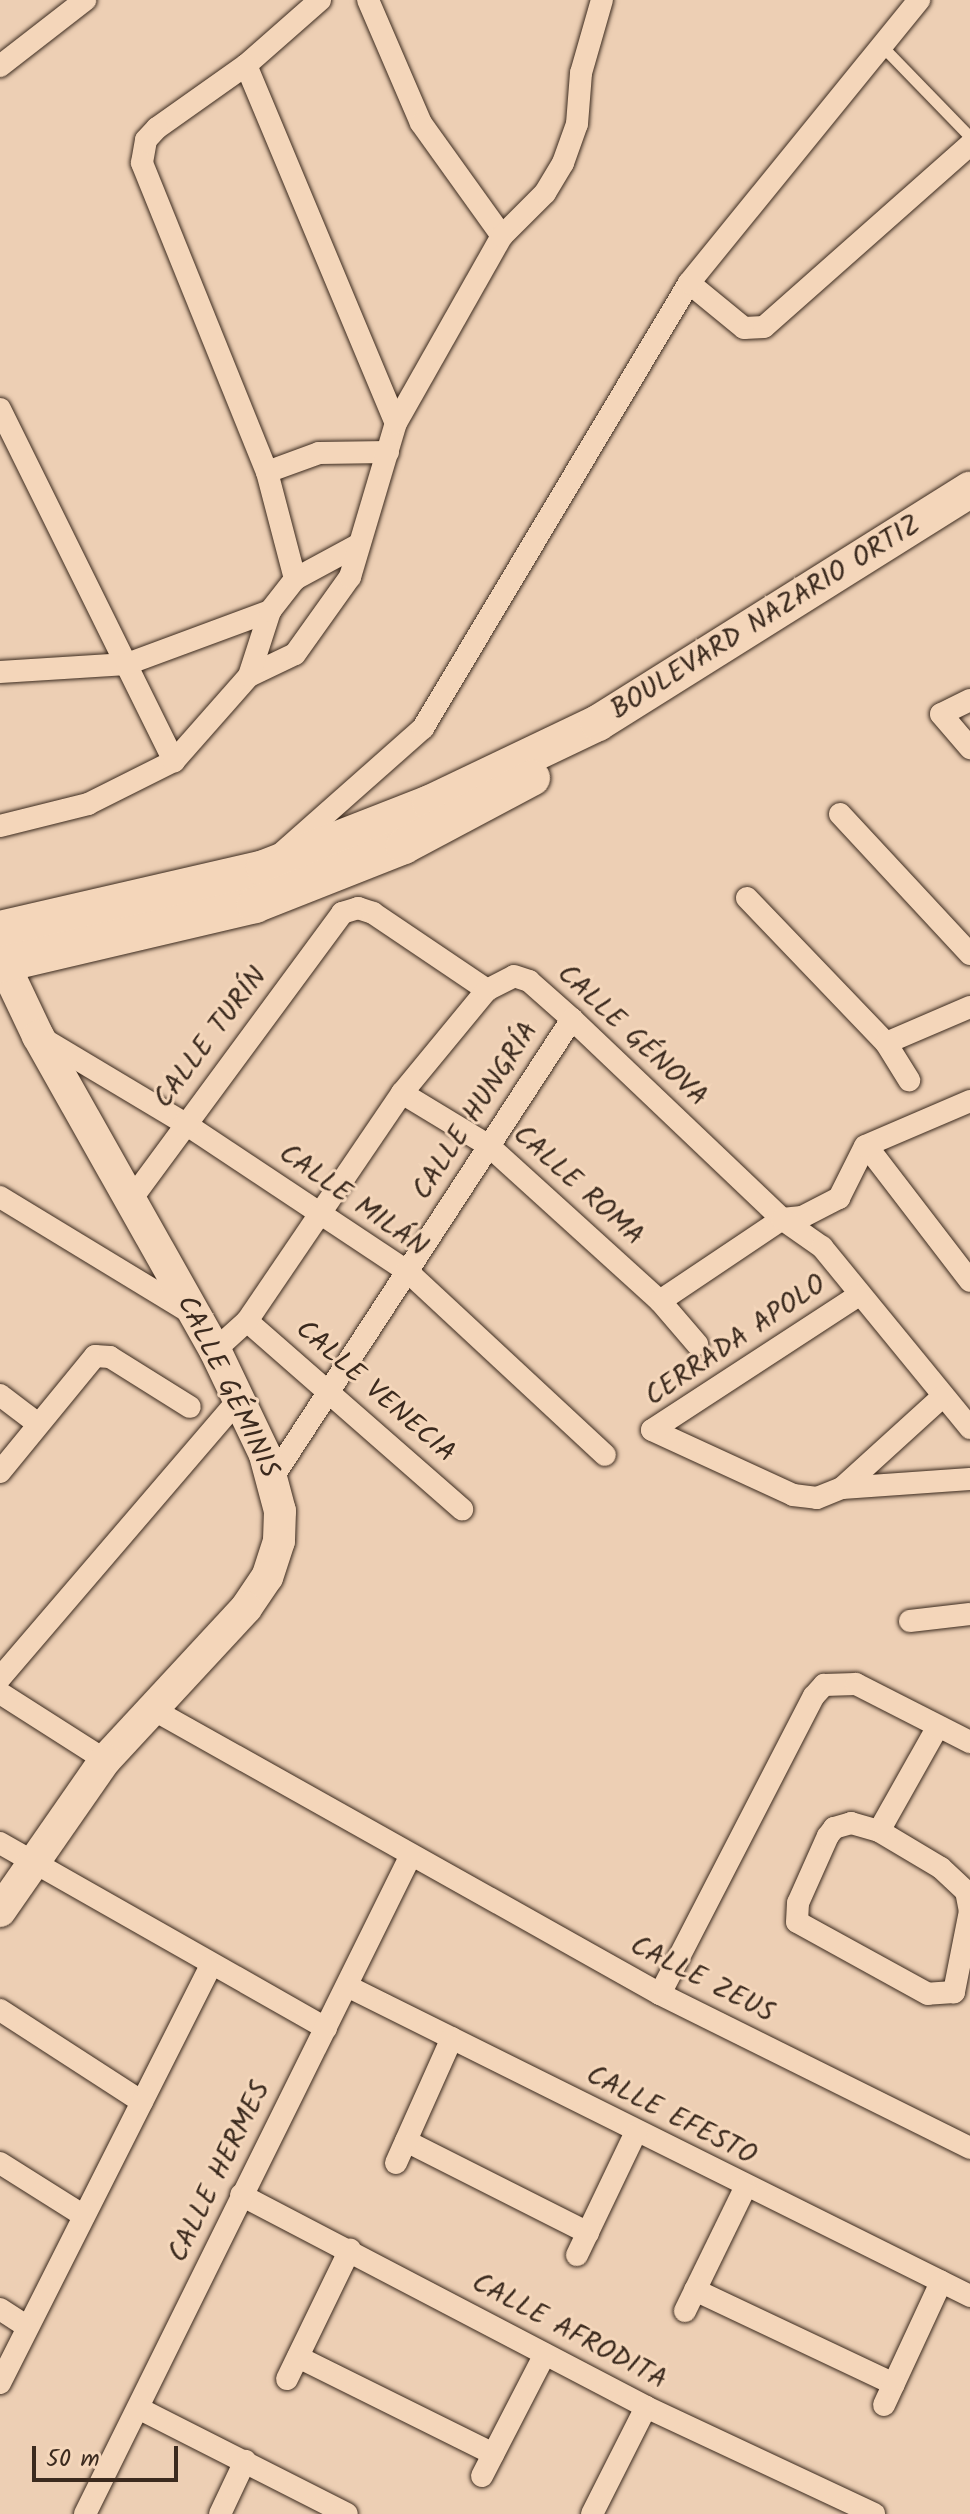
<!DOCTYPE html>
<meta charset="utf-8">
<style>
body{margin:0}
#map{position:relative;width:970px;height:2514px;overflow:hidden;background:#edcfb4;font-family:Kalam,sans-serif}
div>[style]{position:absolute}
.roads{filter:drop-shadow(0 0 2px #3b2a1e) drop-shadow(0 0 2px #3b2a1e)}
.lane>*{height:11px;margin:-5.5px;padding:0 5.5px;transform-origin:5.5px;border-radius:5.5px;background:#f4d6ba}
.street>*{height:22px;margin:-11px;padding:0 11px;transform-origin:11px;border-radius:11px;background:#f4d6ba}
.secondary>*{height:32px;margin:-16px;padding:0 16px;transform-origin:16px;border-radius:16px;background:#f4d6ba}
.primary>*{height:36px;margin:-18px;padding:0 18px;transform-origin:18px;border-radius:18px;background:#f4d6ba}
span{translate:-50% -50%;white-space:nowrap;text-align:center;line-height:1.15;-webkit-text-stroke:6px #f4d6ba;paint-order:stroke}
.street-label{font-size:28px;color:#3b2a1e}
.scale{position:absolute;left:32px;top:2446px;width:146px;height:36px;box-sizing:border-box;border:4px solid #3b2a1e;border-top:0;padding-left:10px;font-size:24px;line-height:28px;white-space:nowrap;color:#3b2a1e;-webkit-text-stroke:6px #f4d6ba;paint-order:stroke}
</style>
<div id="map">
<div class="roads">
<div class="lane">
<div style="left:881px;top:45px;width:128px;rotate:45.9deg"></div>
</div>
<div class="street">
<div style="left:320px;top:0;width:98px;rotate:138.7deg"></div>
<div style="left:246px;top:65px;width:109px;rotate:144.7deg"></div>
<div style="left:157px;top:128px;width:16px;rotate:133deg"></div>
<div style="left:146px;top:140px;width:23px;rotate:100deg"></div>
<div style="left:142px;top:163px;width:333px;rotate:68deg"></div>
<div style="left:267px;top:472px;width:111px;rotate:75.3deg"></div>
<div style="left:295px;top:579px;width:72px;rotate:-28.4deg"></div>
<div style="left:368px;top:0;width:134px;rotate:66.7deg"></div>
<div style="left:421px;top:123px;width:139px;rotate:54.4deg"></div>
<div style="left:246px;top:65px;width:388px;rotate:67.3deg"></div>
<div style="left:0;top:66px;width:108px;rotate:-37.8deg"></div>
<div style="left:689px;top:283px;width:71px;rotate:39.3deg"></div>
<div style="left:744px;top:328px;width:20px;rotate:-3deg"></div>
<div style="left:764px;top:327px;width:275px;rotate:-41.5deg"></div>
<div style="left:0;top:409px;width:393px;rotate:63.7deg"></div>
<div style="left:267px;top:472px;width:55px;rotate:-20.1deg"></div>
<div style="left:319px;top:453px;width:69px;rotate:-0.8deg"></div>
<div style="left:0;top:672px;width:127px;rotate:-3.6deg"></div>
<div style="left:127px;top:664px;width:153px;rotate:-20.3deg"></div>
<div style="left:249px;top:676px;width:51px;rotate:-25.6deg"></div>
<div style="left:295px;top:654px;width:95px;rotate:-54.5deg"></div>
<div style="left:350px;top:577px;width:161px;rotate:-73.4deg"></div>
<div style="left:396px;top:423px;width:215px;rotate:-60.5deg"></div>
<div style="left:502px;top:236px;width:61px;rotate:-45deg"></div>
<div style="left:545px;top:193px;width:35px;rotate:-59deg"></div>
<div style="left:563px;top:163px;width:41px;rotate:-70.3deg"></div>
<div style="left:577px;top:124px;width:51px;rotate:-85.5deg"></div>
<div style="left:581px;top:73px;width:76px;rotate:-74deg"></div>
<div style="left:970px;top:700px;width:32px;rotate:154deg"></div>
<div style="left:941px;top:714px;width:45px;rotate:49.5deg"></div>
<div style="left:840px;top:814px;width:191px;rotate:47.1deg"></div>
<div style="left:0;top:826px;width:91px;rotate:-14deg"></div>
<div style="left:88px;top:804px;width:96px;rotate:-26.6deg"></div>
<div style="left:174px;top:761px;width:113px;rotate:-48.6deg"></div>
<div style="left:249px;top:676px;width:68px;rotate:-72.1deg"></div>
<div style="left:270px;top:611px;width:41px;rotate:-52deg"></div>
<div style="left:283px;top:852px;width:187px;rotate:-41.5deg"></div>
<div style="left:423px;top:728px;width:518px;rotate:-59.13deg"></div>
<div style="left:689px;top:283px;width:365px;rotate:-50.9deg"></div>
<div style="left:747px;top:898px;width:201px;rotate:46.2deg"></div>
<div style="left:886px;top:1043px;width:44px;rotate:58.1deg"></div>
<div style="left:42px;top:1038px;width:165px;rotate:30.9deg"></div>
<div style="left:184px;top:1123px;width:268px;rotate:33.6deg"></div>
<div style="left:407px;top:1271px;width:270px;rotate:42.9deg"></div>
<div style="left:886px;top:1043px;width:91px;rotate:-23.2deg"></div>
<div style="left:402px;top:1093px;width:102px;rotate:31.3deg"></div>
<div style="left:489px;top:1146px;width:231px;rotate:42.2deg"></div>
<div style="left:660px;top:1301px;width:57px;rotate:49.3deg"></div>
<div style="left:875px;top:1157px;width:156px;rotate:52.5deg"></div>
<div style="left:0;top:1197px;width:227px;rotate:31.3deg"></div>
<div style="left:130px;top:1201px;width:358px;rotate:-53.6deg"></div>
<div style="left:342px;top:913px;width:17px;rotate:-17deg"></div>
<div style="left:358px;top:908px;width:16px;rotate:18deg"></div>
<div style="left:373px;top:913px;width:138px;rotate:34deg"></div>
<div style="left:660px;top:1301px;width:147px;rotate:-33.9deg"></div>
<div style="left:782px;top:1219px;width:20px;rotate:-6deg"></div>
<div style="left:802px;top:1217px;width:42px;rotate:-27.2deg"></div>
<div style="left:839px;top:1198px;width:58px;rotate:-63.4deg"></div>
<div style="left:865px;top:1146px;width:114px;rotate:-23.2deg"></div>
<div style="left:247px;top:1321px;width:286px;rotate:41.2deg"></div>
<div style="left:215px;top:1350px;width:43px;rotate:-42.2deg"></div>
<div style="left:247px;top:1321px;width:276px;rotate:-55.8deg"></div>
<div style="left:402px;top:1093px;width:134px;rotate:-50.5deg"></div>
<div style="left:487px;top:990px;width:30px;rotate:-27deg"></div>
<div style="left:514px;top:976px;width:16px;rotate:18deg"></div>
<div style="left:529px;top:981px;width:57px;rotate:41.5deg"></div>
<div style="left:572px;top:1019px;width:290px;rotate:43.6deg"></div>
<div style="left:782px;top:1219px;width:49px;rotate:35deg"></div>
<div style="left:822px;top:1247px;width:234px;rotate:50.7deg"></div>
<div style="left:0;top:1395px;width:48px;rotate:37.3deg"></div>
<div style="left:652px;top:1430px;width:155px;rotate:24.7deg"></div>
<div style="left:793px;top:1495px;width:24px;rotate:7deg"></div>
<div style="left:817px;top:1498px;width:27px;rotate:-22deg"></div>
<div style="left:842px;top:1488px;width:137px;rotate:-42.3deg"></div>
<div style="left:652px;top:1430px;width:247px;rotate:-33.1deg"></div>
<div style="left:0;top:1472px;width:150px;rotate:-50.7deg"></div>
<div style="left:95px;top:1356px;width:15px;rotate:4deg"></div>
<div style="left:110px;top:1357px;width:94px;rotate:32deg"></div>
<div style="left:273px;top:1477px;width:547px;rotate:-56.86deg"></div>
<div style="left:842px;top:1488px;width:128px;rotate:-4deg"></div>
<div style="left:910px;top:1621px;width:60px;rotate:-6.7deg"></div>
<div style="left:0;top:1678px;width:367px;rotate:-49.4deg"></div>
<div style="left:0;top:1693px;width:125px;rotate:32.5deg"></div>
<div style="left:154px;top:1710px;width:580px;rotate:29.3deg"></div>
<div style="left:660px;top:1994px;width:346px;rotate:26.4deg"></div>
<div style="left:851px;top:1823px;width:29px;rotate:16deg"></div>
<div style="left:879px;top:1831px;width:72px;rotate:30.8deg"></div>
<div style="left:941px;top:1868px;width:34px;rotate:43deg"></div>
<div style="left:966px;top:1891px;width:20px;rotate:79deg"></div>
<div style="left:970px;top:1911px;width:83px;rotate:101.2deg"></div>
<div style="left:954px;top:1992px;width:26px;rotate:176deg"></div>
<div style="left:928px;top:1994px;width:149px;rotate:-151.2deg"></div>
<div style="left:797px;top:1922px;width:19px;rotate:-87deg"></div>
<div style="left:798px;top:1903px;width:73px;rotate:-65.9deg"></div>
<div style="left:828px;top:1836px;width:10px;rotate:-53deg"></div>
<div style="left:834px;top:1828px;width:18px;rotate:-16deg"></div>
<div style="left:879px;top:1831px;width:118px;rotate:-60.6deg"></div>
<div style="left:0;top:1843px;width:375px;rotate:29.6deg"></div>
<div style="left:347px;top:1986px;width:696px;rotate:26.45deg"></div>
<div style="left:660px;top:1994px;width:335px;rotate:-62.7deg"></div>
<div style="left:814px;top:1696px;width:15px;rotate:-48deg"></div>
<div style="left:824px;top:1685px;width:32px;rotate:-2deg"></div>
<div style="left:856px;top:1684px;width:128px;rotate:27deg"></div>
<div style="left:0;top:2010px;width:169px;rotate:32.9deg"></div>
<div style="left:406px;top:2141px;width:204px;rotate:26.8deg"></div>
<div style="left:0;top:2163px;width:99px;rotate:32.2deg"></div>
<div style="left:396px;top:2163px;width:137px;rotate:-65.9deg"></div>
<div style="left:241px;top:2195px;width:457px;rotate:27.6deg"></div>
<div style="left:646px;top:2407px;width:252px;rotate:25.1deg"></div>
<div style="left:577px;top:2255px;width:136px;rotate:-64.4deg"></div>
<div style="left:695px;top:2290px;width:220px;rotate:25.3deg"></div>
<div style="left:0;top:2309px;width:33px;rotate:33deg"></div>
<div style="left:685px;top:2311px;width:137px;rotate:-64deg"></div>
<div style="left:298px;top:2357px;width:218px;rotate:26.4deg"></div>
<div style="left:287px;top:2379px;width:144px;rotate:-64.1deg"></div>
<div style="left:0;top:2383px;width:467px;rotate:-63.2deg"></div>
<div style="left:884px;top:2405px;width:136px;rotate:-65.1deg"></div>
<div style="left:138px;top:2408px;width:234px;rotate:26.9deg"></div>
<div style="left:482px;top:2476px;width:137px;rotate:-62.7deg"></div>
<div style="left:85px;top:2514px;width:733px;rotate:-63.68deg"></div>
<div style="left:220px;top:2514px;width:59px;rotate:-64.7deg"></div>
<div style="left:592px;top:2514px;width:120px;rotate:-63.2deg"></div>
</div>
<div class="secondary">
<div style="left:0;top:956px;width:89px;rotate:64.6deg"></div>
<div style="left:38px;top:1036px;width:360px;rotate:60.6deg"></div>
<div style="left:215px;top:1350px;width:116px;rotate:64.5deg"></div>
<div style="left:265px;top:1455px;width:58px;rotate:75deg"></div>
<div style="left:280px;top:1511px;width:30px;rotate:92deg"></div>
<div style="left:279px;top:1541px;width:38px;rotate:108deg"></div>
<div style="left:267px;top:1577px;width:37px;rotate:124deg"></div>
<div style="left:246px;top:1608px;width:207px;rotate:132.8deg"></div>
<div style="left:105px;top:1760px;width:184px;rotate:124.8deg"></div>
</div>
<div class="primary">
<div style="left:0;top:929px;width:271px;rotate:-13deg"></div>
<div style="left:264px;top:868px;width:178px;rotate:-21.4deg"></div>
<div style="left:430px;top:803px;width:186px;rotate:-25.5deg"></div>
<div style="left:598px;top:723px;width:439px;rotate:-32.1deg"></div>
<div style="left:0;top:965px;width:262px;rotate:-13.2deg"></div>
<div style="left:255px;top:905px;width:160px;rotate:-21.6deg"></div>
<div style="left:404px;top:846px;width:145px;rotate:-28deg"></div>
</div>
</div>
<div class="street-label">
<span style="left:766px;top:618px;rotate:-32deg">BOULEVARD NAZARIO ORTIZ</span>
<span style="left:632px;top:1036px;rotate:43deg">CALLE GÉNOVA</span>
<span style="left:211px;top:1038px;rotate:-53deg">CALLE TURÍN</span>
<span style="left:476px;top:1111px;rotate:-57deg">CALLE HUNGRÍA</span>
<span style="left:578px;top:1186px;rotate:42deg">CALLE ROMA</span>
<span style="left:353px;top:1201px;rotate:35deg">CALLE MILÁN</span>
<span style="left:736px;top:1341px;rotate:-34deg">CERRADA APOLO</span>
<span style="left:227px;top:1387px;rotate:64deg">CALLE GÉMINIS</span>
<span style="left:375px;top:1392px;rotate:41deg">CALLE VENECIA</span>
<span style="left:702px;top:1980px;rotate:27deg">CALLE ZEUS</span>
<span style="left:671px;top:2116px;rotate:27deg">CALLE EFESTO</span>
<span style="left:220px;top:2172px;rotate:-64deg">CALLE HERMES</span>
<span style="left:569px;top:2332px;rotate:28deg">CALLE AFRODITA</span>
</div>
<div class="scale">50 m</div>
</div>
